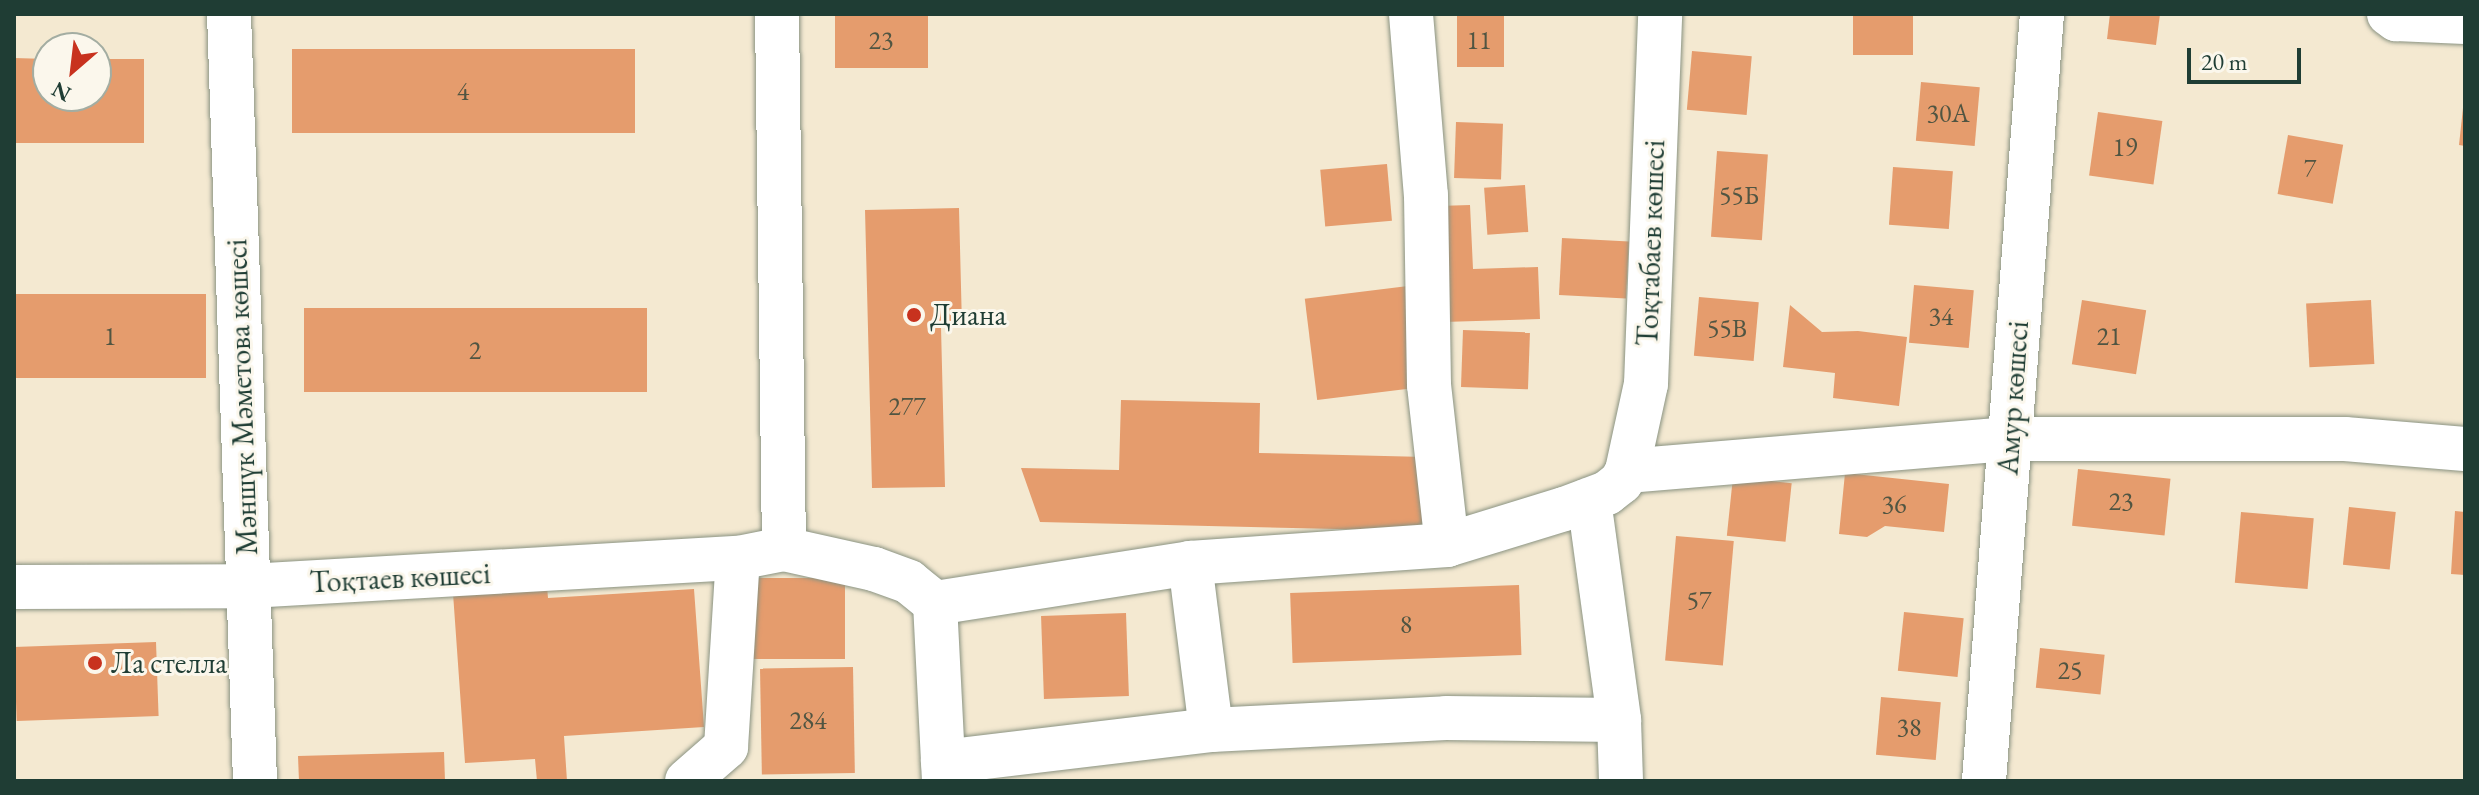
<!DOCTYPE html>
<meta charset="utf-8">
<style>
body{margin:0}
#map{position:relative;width:2479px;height:795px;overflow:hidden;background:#f4e9d1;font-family:"EB Garamond",serif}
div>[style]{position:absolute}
.building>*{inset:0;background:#e59c6d;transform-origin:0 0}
.roads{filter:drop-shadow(0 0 2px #8a9382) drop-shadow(0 0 2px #8a9382)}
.minor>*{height:44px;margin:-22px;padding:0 22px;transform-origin:22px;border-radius:22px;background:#fff}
.dots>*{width:22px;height:22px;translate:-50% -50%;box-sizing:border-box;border:4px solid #fbf7ec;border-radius:50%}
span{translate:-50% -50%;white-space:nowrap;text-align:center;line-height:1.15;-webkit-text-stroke:6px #fbf7ec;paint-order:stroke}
.number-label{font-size:26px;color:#505542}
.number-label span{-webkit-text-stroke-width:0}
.street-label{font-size:30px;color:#1f3d34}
.poi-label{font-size:30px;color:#1f3d34}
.left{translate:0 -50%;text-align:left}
.frame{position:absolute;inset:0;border:16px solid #1f3d34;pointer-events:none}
.north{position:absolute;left:32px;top:32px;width:80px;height:80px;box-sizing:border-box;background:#fbf7ec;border:2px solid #a3ada2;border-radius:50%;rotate:208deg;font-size:22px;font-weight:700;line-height:32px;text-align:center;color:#1f3d34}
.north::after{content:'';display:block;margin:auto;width:28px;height:36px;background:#c8321e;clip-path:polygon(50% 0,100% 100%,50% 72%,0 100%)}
.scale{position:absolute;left:2187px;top:48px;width:114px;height:36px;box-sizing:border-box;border:4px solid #1f3d34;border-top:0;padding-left:10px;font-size:24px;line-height:28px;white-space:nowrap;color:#1f3d34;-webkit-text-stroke:6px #fbf7ec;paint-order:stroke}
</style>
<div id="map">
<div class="building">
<div style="left:835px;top:14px;width:93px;height:54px"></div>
<div style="left:1457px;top:14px;width:47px;height:53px"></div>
<div style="left:1853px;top:14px;width:60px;height:41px"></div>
<div style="clip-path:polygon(2110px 14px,2160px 14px,2156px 45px,2107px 39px)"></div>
<div style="left:292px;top:49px;width:343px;height:84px"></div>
<div style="left:1692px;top:51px;width:60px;height:59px;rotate:5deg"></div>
<div style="clip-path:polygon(14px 58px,48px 59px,48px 96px,96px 96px,96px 59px,144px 59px,144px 143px,14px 143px)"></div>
<div style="left:1921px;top:82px;width:59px;height:59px;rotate:5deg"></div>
<div style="clip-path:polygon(2463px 108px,2465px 108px,2465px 146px,2459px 145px)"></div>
<div style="left:2098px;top:112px;width:65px;height:64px;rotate:8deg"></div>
<div style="left:1456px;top:122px;width:47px;height:56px;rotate:2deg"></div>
<div style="left:2288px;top:135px;width:56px;height:60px;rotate:10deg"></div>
<div style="left:1717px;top:151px;width:51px;height:86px;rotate:4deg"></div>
<div style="left:1387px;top:164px;width:57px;height:67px;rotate:85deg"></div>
<div style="left:1893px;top:167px;width:60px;height:58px;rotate:4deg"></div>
<div style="left:1525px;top:185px;width:47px;height:41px;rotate:86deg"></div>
<div style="clip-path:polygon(1470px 205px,1473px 269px,1538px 267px,1540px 319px,1443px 322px,1438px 206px)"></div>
<div style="clip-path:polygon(959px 208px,962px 326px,941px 327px,945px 487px,872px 488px,865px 210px)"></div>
<div style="left:1562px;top:238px;width:67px;height:57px;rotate:3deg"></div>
<div style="left:1914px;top:285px;width:60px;height:58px;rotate:5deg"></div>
<div style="left:1408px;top:286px;width:102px;height:104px;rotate:83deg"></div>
<div style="left:14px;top:294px;width:192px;height:84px"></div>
<div style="left:1699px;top:297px;width:60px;height:59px;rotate:5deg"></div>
<div style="left:2082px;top:300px;width:65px;height:65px;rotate:9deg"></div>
<div style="left:2371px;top:300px;width:64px;height:65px;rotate:87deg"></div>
<div style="clip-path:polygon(1790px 305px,1822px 332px,1858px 331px,1907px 337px,1899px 406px,1833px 398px,1835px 373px,1783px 367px)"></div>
<div style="left:304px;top:308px;width:343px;height:84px"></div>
<div style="left:1463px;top:330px;width:67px;height:57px;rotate:2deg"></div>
<div style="clip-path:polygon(1121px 400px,1260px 403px,1259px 453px,1426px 457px,1425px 531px,1040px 522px,1021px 468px,1119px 470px)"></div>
<div style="left:2078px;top:469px;width:93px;height:57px;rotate:6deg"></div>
<div style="clip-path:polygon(1845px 473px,1949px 484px,1944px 532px,1885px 526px,1867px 537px,1839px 534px)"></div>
<div style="left:1733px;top:477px;width:59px;height:59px;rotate:6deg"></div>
<div style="left:2349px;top:507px;width:47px;height:58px;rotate:6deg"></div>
<div style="clip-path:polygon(2455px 511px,2465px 512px,2465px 575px,2451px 574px)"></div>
<div style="left:2241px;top:512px;width:73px;height:71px;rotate:5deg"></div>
<div style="left:1676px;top:536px;width:58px;height:125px;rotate:5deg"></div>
<div style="clip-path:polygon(546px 574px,548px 598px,694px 589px,704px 727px,564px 736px,567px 781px,537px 781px,535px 759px,465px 763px,452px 579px)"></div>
<div style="left:751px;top:578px;width:94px;height:81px"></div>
<div style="left:1519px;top:585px;width:70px;height:229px;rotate:88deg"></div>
<div style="left:1904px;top:612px;width:60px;height:59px;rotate:6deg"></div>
<div style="left:1126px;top:613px;width:83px;height:85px;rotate:88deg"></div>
<div style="left:156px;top:642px;width:74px;height:142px;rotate:88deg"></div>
<div style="left:2040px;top:648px;width:65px;height:40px;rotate:6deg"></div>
<div style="left:853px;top:667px;width:106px;height:93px;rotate:89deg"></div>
<div style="left:1881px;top:697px;width:60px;height:58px;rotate:5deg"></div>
<div style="clip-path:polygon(444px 752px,445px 781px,299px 781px,298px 756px)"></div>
</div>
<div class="roads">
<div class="minor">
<div style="left:229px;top:14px;width:767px;rotate:88.06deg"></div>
<div style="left:777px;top:14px;width:535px;rotate:89.25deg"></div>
<div style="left:1411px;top:14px;width:182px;rotate:85.3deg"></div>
<div style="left:1426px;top:195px;width:190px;rotate:89.1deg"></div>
<div style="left:1429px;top:385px;width:161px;rotate:83.6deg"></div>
<div style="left:2389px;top:14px;width:9px;rotate:36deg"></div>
<div style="left:2396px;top:19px;width:69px;rotate:2.5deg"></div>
<div style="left:1627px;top:471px;width:384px;rotate:-4.8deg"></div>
<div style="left:2010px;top:439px;width:335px"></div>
<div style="left:2345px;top:439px;width:120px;rotate:4.8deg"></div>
<div style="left:1589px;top:500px;width:222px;rotate:82.2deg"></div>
<div style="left:1190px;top:563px;width:168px;rotate:82.8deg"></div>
<div style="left:1211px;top:730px;width:235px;rotate:-2.9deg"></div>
<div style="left:1446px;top:718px;width:173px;rotate:0.7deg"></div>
<div style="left:1619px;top:720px;width:61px;rotate:88.1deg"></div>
<div style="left:14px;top:587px;width:235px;rotate:-0.2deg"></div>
<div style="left:249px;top:586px;width:490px;rotate:-3.3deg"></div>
<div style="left:738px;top:558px;width:47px;rotate:-11.1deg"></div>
<div style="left:784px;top:549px;width:92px;rotate:12.5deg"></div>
<div style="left:874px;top:569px;width:37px;rotate:20deg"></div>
<div style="left:909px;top:582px;width:33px;rotate:39deg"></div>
<div style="left:935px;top:603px;width:178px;rotate:87.1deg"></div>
<div style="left:935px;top:603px;width:258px;rotate:-8.9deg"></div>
<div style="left:1190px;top:563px;width:258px;rotate:-4deg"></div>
<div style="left:1447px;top:545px;width:122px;rotate:-17.1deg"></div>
<div style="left:1564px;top:509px;width:46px;rotate:-20.4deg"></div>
<div style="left:1607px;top:493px;width:18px;rotate:-38deg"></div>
<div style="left:1621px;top:482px;width:13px;rotate:-61deg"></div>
<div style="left:1627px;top:471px;width:89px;rotate:-77.7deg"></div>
<div style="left:1646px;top:384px;width:370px;rotate:-87.8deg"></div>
<div style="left:943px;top:762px;width:270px;rotate:-6.8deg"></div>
<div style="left:687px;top:781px;width:52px;rotate:-41.1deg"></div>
<div style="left:726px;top:747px;width:189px;rotate:-86.4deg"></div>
<div style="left:1984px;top:781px;width:769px;rotate:-85.68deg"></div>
</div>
</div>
<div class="dots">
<div style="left:914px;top:315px;background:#c8321e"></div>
<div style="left:95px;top:663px;background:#c8321e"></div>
</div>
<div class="number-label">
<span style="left:881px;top:41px">23</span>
<span style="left:1479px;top:41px">11</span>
<span style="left:463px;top:92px">4</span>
<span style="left:1948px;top:114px">30А</span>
<span style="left:2125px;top:148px">19</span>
<span style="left:2310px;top:169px">7</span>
<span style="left:1739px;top:196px">55Б</span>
<span style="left:1941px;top:317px">34</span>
<span style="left:1727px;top:329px">55В</span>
<span style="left:110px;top:337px">1</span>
<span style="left:2109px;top:337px">21</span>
<span style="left:475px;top:351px">2</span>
<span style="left:907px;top:407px">277</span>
<span style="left:2121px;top:502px">23</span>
<span style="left:1894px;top:505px">36</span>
<span style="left:1699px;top:601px">57</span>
<span style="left:1406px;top:625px">8</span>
<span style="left:2070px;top:671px">25</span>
<span style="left:808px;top:721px">284</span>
<span style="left:1909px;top:728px">38</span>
</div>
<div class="street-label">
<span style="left:1651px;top:243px;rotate:-88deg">Тоқтабаев көшесі</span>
<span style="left:242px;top:397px;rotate:-92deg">Мәншүк Мәметова көшесі</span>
<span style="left:2013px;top:398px;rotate:-86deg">Амур көшесі</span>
<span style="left:400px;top:578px;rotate:-3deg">Тоқтаев көшесі</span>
</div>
<div class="poi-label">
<span class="left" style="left:930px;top:315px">Диана</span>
<span class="left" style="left:111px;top:663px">Ла стелла</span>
</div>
<div class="frame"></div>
<div class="north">N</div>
<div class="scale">20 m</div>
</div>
